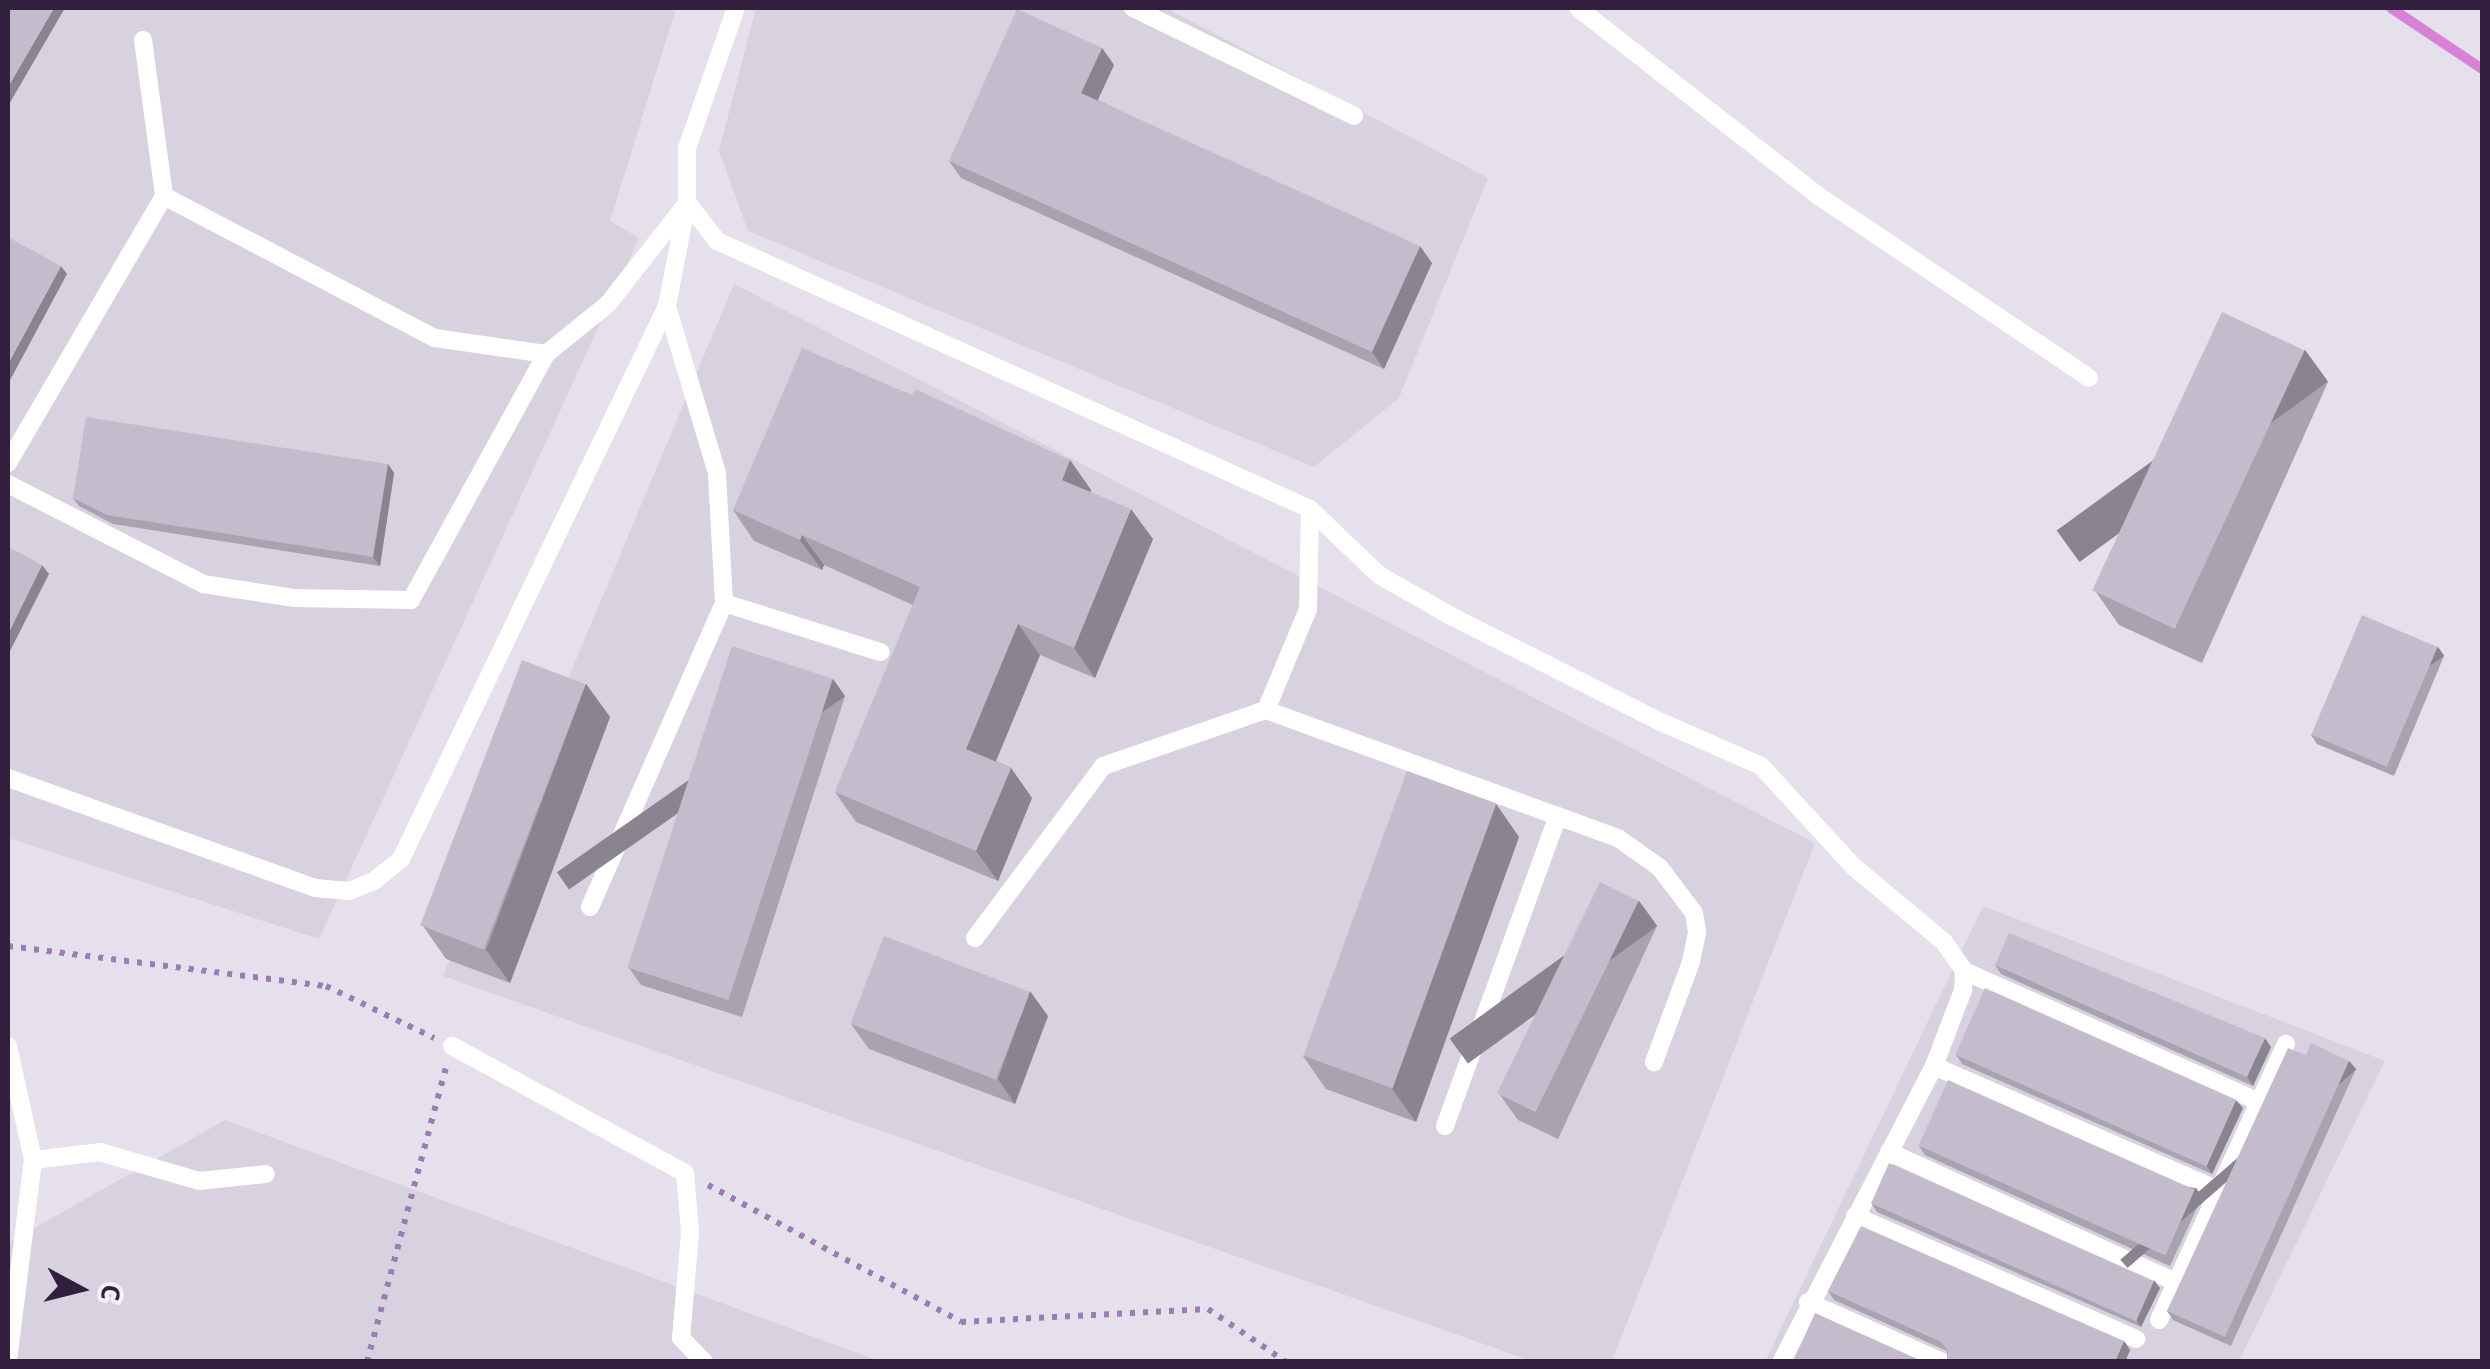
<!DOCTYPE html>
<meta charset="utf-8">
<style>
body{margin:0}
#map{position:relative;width:2490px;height:1369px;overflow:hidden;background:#e5e0ec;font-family:"Alegreya Sans",sans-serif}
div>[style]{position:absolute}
.built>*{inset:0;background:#d8d1e0}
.stream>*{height:10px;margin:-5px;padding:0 5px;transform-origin:5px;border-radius:5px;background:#d782d5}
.path>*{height:6px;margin-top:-3px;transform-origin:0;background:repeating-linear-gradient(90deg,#9b7db3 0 5px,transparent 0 13px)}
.service>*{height:18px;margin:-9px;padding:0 9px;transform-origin:9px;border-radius:9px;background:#fff}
.wall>*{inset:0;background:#a9a2b0}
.shaded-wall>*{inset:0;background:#898490;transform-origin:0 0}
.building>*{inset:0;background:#c4bccd;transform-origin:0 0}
span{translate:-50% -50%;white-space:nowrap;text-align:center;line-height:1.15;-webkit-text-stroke:8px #f4f1f9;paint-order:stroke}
.frame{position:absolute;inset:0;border:10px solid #321f3e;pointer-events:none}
.north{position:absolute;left:30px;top:1239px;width:100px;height:100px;-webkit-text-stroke:8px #f4f1f9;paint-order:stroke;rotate:97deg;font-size:28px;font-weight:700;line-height:40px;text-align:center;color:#321f3e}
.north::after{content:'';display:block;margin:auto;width:35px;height:45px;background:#321f3e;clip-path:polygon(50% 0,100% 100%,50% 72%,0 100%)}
</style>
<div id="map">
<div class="built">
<div style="clip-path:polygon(8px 8px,676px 8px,610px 221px,639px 238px,319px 939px,8px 838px)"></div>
<div style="clip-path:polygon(756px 8px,1166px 8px,1488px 178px,1399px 398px,1314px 467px,748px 231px,719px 151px)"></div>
<div style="clip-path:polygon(734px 284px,1815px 843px,1612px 1361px,1532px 1361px,443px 976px)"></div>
<div style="clip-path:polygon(1983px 906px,2385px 1061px,2239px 1361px,1765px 1362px)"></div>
<div style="clip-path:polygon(225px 1120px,879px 1361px,8px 1361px,8px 1243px)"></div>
</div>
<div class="stream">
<div style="left:2391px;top:8px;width:110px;rotate:33.8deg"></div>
</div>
<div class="path">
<div style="left:8px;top:946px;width:321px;rotate:7.2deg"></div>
<div style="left:326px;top:986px;width:120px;rotate:25.7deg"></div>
<div style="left:708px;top:1185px;width:288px;rotate:28.4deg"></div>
<div style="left:961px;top:1322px;width:247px;rotate:-3deg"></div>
<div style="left:1208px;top:1309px;width:94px;rotate:34.2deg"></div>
<div style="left:367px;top:1362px;width:304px;rotate:-75deg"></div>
</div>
<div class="service">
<div style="left:1133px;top:8px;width:246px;rotate:26deg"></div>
<div style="left:1578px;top:8px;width:307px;rotate:38deg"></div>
<div style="left:1820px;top:197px;width:324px;rotate:33.9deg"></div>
<div style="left:143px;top:40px;width:157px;rotate:82.3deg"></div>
<div style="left:164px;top:196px;width:306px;rotate:27.7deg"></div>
<div style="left:435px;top:338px;width:112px;rotate:8.2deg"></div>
<div style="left:687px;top:202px;width:49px;rotate:52.4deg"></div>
<div style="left:717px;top:241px;width:651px;rotate:24.32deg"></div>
<div style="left:1310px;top:509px;width:95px;rotate:43.7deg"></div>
<div style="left:1379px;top:575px;width:83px;rotate:29.7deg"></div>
<div style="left:1451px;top:616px;width:235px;rotate:26.8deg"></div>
<div style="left:1661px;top:722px;width:109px;rotate:23.7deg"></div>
<div style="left:1761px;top:766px;width:137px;rotate:47.4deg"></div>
<div style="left:1854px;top:867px;width:117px;rotate:39.8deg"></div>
<div style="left:1944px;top:942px;width:35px;rotate:55deg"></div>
<div style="left:1964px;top:971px;width:19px;rotate:93deg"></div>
<div style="left:1963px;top:990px;width:81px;rotate:110.9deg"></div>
<div style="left:1934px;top:1066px;width:333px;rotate:117.3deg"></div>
<div style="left:8px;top:463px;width:309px;rotate:-59.7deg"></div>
<div style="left:8px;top:484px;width:219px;rotate:27.1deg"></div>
<div style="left:203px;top:584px;width:92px;rotate:8.7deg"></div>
<div style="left:294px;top:598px;width:117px;rotate:1deg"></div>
<div style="left:411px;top:600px;width:281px;rotate:-61.2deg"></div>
<div style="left:546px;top:354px;width:80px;rotate:-38.9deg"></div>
<div style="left:608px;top:304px;width:123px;rotate:-51.9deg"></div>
<div style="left:724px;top:603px;width:164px;rotate:17.4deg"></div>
<div style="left:1266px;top:710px;width:375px;rotate:20deg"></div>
<div style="left:1618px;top:838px;width:52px;rotate:35.5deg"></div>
<div style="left:1660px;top:868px;width:56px;rotate:52.9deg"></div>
<div style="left:1694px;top:913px;width:20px;rotate:81deg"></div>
<div style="left:1697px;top:933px;width:30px;rotate:102deg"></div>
<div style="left:1691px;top:962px;width:107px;rotate:110.3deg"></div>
<div style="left:8px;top:778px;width:326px;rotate:19.7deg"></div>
<div style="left:315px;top:888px;width:34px;rotate:5deg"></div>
<div style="left:349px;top:891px;width:27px;rotate:-22deg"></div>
<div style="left:374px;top:881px;width:35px;rotate:-39deg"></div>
<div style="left:401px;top:859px;width:614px;rotate:-64.31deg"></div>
<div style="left:590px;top:907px;width:332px;rotate:-66.2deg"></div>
<div style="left:724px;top:603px;width:130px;rotate:-93.1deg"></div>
<div style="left:717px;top:473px;width:174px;rotate:-106.7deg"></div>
<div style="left:667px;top:306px;width:106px;rotate:-79.1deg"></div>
<div style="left:687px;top:202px;width:54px;rotate:-90deg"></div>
<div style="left:687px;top:148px;width:148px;rotate:-70.7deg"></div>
<div style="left:975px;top:938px;width:214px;rotate:-53.3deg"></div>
<div style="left:1103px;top:766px;width:172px;rotate:-19deg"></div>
<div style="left:1266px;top:710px;width:109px;rotate:-67.4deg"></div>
<div style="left:1308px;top:609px;width:100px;rotate:-88.9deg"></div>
<div style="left:1964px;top:971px;width:323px;rotate:23.9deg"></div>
<div style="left:8px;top:1046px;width:117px;rotate:77.6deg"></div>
<div style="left:33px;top:1160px;width:203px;rotate:97.1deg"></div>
<div style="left:452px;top:1046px;width:265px;rotate:28.6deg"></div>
<div style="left:685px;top:1173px;width:60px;rotate:85.2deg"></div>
<div style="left:690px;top:1233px;width:105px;rotate:94.9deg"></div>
<div style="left:681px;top:1338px;width:33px;rotate:46deg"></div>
<div style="left:1934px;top:1066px;width:310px;rotate:23.6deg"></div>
<div style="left:1445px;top:1126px;width:330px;rotate:-70deg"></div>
<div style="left:1889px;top:1152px;width:315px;rotate:24.4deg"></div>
<div style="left:33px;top:1160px;width:67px;rotate:-6.8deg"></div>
<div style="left:100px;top:1152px;width:103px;rotate:16.3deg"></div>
<div style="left:199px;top:1181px;width:67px;rotate:-6deg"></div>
<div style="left:1855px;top:1216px;width:307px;rotate:23.6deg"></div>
<div style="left:1808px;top:1302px;width:147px;rotate:24.1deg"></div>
<div style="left:2159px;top:1320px;width:304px;rotate:-65.3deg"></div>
</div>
<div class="wall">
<div style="clip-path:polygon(1102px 48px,1114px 65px,1098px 100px,1432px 263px,1384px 369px,961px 178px,949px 161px)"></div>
<div style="clip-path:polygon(2305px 350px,2328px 382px,2202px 663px,2119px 625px,2096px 592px)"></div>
<div style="clip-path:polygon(1070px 460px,1091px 490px,1091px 492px,1153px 539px,1095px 678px,1040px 655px,996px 761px,1011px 768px,1032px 798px,998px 881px,856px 822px,835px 792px,913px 605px,824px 565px,822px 570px,754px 541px,733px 510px)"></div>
<div style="clip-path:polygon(388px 464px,394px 473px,380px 566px,113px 524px,79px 506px,73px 498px)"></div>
<div style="clip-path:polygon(2438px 647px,2444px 656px,2394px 776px,2317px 744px,2311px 735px)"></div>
<div style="clip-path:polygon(833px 679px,845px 696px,742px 1017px,641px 985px,629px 968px)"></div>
<div style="clip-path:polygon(586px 684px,610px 717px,510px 983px,446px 959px,423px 926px)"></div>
<div style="clip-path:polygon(1496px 804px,1519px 837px,1416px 1122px,1326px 1089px,1303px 1056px)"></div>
<div style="clip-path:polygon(1639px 901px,1657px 926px,1558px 1139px,1518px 1120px,1500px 1095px)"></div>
<div style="clip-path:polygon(1995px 965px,2271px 1047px,2253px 1086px,2001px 974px)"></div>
<div style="clip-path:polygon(1048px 1016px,1015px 1104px,869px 1049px,851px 1024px)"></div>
<div style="clip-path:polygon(1956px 1055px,2243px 1108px,2212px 1174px,1962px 1064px)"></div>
<div style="clip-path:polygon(2306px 1055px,2349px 1061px,2356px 1069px,2231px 1346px,2173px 1320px,2167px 1311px)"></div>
<div style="clip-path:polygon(1919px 1146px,2196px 1188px,2202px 1197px,2170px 1266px,1925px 1155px)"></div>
<div style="clip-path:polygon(1871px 1203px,2160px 1288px,2141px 1327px,1877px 1212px)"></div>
<div style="clip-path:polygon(1828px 1291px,2124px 1341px,2130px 1350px,2125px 1362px,1940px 1362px,1947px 1359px,1947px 1351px,1834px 1300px)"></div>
</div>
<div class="shaded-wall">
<div style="clip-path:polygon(54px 8px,65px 8px,8px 106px,8px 87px)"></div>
<div style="clip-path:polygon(1102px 48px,1114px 65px,1093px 110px,1081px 93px)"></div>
<div style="clip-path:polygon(1420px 246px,1432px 263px,1384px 369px,1372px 352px)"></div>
<div style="clip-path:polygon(61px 266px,67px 274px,8px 384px,8px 364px)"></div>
<div style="left:2305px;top:350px;width:39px;height:307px;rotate:54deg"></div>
<div style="clip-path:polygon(1070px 460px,1091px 490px,1083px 510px,1062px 480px)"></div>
<div style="clip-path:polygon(388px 464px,394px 473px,380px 566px,373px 557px)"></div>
<div style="clip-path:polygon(1131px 509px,1153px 539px,1095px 678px,1074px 648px)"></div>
<div style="clip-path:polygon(802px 535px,824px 565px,822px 570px,800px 540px)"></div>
<div style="clip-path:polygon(42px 565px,49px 574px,8px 655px,8px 634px)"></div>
<div style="clip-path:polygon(1018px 624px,1040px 655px,988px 780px,966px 749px)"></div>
<div style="left:2438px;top:647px;width:11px;height:130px;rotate:56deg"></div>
<div style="left:833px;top:679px;width:21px;height:337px;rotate:55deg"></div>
<div style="clip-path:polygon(586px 684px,610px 717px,510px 983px,486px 950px)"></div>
<div style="clip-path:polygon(1011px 768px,1032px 798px,998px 881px,976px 851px)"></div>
<div style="clip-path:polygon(1496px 804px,1519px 837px,1416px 1122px,1392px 1089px)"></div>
<div style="left:1639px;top:901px;width:31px;height:234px;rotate:54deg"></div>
<div style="clip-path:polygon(1030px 991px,1048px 1016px,1015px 1104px,998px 1079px)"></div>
<div style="clip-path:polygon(2265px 1038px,2271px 1047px,2253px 1086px,2247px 1077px)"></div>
<div style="left:2349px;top:1061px;width:11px;height:303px;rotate:49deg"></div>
<div style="clip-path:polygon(2236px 1100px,2243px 1108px,2212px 1174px,2206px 1165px)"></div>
<div style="left:2196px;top:1188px;width:11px;height:76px;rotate:56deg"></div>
<div style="clip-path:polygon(2154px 1280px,2160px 1288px,2141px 1327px,2135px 1318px)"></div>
<div style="clip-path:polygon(2124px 1341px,2130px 1350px,2125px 1362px,2115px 1362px)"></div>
</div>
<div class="building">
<div style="clip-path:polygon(8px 8px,54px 8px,8px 87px)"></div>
<div style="clip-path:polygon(1017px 9px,1102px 48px,1081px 93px,1420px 246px,1372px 352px,949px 161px)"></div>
<div style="clip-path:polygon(8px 237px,61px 266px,8px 364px)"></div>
<div style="left:2222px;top:312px;width:91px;height:307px;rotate:25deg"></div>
<div style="clip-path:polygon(802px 348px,912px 395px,915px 389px,1070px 460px,1062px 480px,1131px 509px,1074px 648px,1018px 624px,966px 749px,1011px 768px,976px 851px,835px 792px,920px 587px,802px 535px,800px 540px,733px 510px)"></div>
<div style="clip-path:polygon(86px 417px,388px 464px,373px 557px,107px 515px,73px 498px)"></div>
<div style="clip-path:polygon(8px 547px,42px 565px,8px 634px)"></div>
<div style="left:2362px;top:615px;width:82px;height:130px;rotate:23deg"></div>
<div style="left:732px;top:646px;width:106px;height:338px;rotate:18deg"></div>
<div style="left:522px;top:660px;width:68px;height:284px;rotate:21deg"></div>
<div style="left:1407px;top:771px;width:95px;height:303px;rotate:20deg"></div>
<div style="left:1600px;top:882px;width:43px;height:235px;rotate:26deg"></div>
<div style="clip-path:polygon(2009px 933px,2265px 1038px,2247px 1077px,1995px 965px)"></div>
<div style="left:884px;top:936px;width:156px;height:94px;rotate:21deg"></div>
<div style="left:1985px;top:988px;width:275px;height:73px;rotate:24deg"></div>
<div style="clip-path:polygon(2311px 1043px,2349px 1061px,2225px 1337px,2167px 1311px,2288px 1048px,2306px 1055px)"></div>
<div style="left:1948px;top:1080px;width:270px;height:72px;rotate:24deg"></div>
<div style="left:1889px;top:1163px;width:290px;height:44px;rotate:24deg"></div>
<div style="clip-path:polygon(1861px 1226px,2124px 1341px,2115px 1362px,1940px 1362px,1947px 1359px,1948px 1351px,1941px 1342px,1828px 1291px)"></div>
<div style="clip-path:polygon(1815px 1313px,1924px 1362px,1793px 1362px)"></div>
</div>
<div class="frame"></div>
<div class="north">С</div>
</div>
